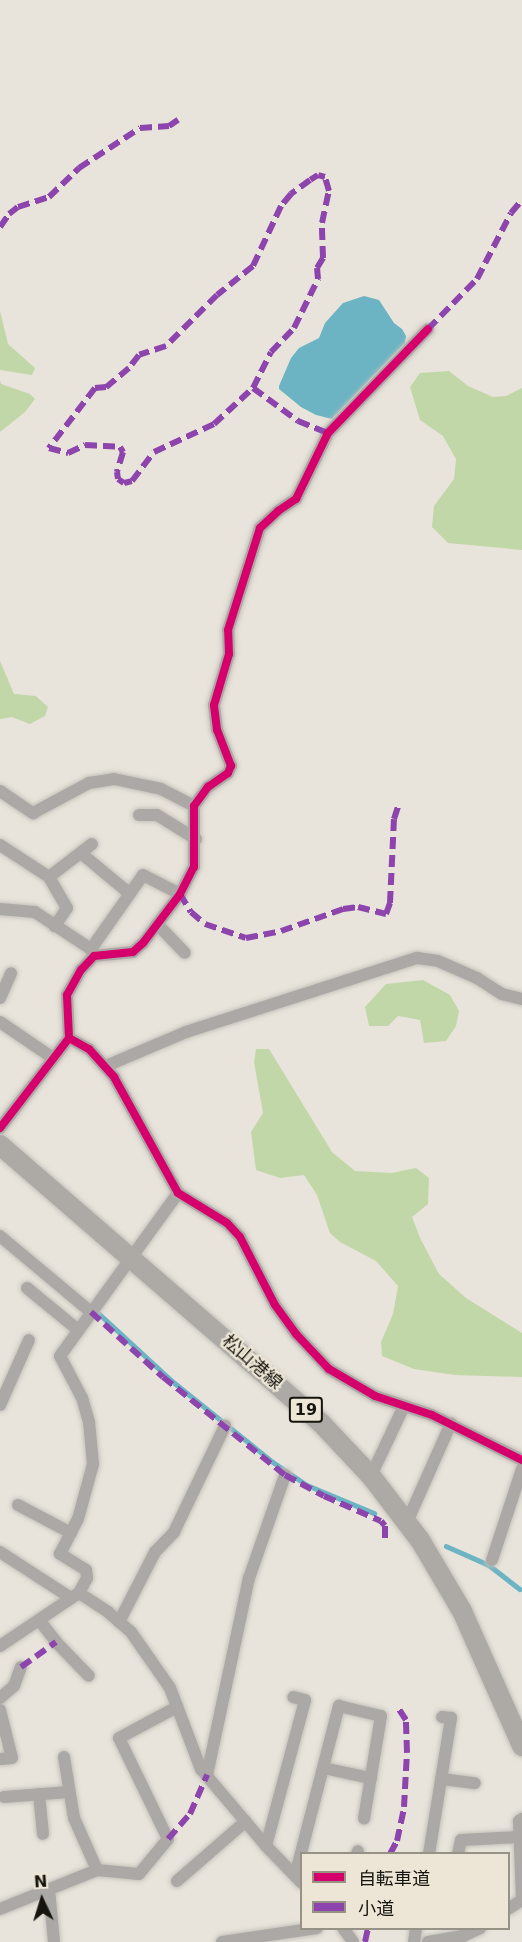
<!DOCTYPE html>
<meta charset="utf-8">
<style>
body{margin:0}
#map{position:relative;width:522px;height:1942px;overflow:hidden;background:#e8e4db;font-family:"DejaVu Sans","Noto Sans JP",sans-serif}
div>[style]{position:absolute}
.green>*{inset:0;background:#c1d7a7}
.water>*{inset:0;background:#6cb4c3}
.stream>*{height:4.5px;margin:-2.25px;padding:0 2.25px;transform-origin:2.25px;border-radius:2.25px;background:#6cb4c3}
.roads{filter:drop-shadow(0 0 2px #c6c2bb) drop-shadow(0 0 2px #c6c2bb)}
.street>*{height:12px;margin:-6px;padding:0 6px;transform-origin:6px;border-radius:6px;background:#aba8a5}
.primary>*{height:20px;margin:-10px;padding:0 10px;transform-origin:10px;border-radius:10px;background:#ada9a5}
.quiet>*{height:6px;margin-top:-3px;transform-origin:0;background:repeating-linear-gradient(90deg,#8e44ad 0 12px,transparent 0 18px)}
.cycleway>*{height:8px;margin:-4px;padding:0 4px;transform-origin:4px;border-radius:4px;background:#d6006c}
span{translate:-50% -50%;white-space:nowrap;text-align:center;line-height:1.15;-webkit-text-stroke:4.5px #ede6d6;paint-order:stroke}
.shield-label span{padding:2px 4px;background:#ede6d6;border:2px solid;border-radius:4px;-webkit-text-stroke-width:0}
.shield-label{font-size:16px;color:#16140e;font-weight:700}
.street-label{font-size:18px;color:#16140e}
.legend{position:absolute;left:300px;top:1852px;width:210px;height:78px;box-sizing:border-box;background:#ede6d6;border:2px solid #979286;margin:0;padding:8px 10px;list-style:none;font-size:18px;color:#16140e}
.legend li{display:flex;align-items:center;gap:12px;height:30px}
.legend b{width:30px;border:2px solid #979286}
.north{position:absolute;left:12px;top:1870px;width:60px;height:60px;-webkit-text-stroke:4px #ede6d6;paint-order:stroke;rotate:356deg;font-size:16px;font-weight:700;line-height:24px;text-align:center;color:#16140e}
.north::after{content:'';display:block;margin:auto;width:21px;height:27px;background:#16140e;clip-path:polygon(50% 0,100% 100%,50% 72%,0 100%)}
</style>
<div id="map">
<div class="green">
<div style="clip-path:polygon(0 311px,8px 344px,35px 368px,32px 375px,0 370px)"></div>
<div style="clip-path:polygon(449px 371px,468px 386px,493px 397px,506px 396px,522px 388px,522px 550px,448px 543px,432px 527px,434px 506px,454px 479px,456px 459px,443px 436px,420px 420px,410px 387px,420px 373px)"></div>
<div style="clip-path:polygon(0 380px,1px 384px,30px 394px,35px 399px,25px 412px,0 432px)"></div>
<div style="clip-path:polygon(0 661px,14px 694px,36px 696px,48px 707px,45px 716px,30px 724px,12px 717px,0 719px)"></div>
<div style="clip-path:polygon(423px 980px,450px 995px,459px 1011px,456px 1026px,446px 1041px,424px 1043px,420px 1020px,398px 1016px,388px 1026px,369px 1026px,365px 1007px,386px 984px)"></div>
<div style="clip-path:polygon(256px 1049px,269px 1049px,332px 1152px,355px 1171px,392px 1173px,416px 1168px,429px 1178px,428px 1204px,412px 1217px,421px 1240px,439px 1274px,466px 1298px,522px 1333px,522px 1377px,455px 1375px,414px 1369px,382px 1356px,381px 1342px,393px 1314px,398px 1286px,376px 1261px,340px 1242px,330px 1233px,317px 1195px,304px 1175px,280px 1178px,256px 1170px,251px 1132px,263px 1113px,254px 1062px)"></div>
</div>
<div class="water">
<div style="clip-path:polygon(364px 296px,379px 300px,394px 323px,402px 329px,406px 336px,405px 343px,332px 419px,316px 415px,301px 407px,279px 389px,279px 386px,291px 358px,299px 348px,319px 338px,325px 323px,343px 303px)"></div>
</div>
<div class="stream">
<div style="left:95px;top:1310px;width:103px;rotate:42.6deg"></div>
<div style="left:171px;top:1380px;width:131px;rotate:38.8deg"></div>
<div style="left:273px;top:1462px;width:41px;rotate:34.1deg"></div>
<div style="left:307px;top:1485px;width:73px;rotate:22.7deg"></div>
<div style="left:446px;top:1546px;width:47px;rotate:23.8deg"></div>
<div style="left:489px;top:1565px;width:39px;rotate:38deg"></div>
</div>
<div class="roads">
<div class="street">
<div style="left:0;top:791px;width:40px;rotate:34deg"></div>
<div style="left:33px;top:813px;width:64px;rotate:-28.2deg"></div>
<div style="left:89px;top:783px;width:25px;rotate:-9deg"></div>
<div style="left:114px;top:779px;width:48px;rotate:12deg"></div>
<div style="left:161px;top:789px;width:37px;rotate:27deg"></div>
<div style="left:139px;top:815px;width:18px"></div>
<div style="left:157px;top:815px;width:46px;rotate:31.6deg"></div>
<div style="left:0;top:845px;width:59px;rotate:33.1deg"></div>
<div style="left:49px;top:877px;width:36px;rotate:60deg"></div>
<div style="left:67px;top:908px;width:22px;rotate:124deg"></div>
<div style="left:82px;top:854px;width:62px;rotate:39.8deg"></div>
<div style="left:49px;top:877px;width:54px;rotate:-37.5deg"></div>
<div style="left:0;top:909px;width:35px;rotate:5deg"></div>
<div style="left:35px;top:912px;width:67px;rotate:33.5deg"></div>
<div style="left:91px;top:949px;width:6px;rotate:72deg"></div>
<div style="left:157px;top:924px;width:40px;rotate:46deg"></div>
<div style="left:91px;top:949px;width:90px;rotate:-54.9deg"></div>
<div style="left:143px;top:875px;width:42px;rotate:27.2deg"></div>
<div style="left:0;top:998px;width:27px;rotate:-66deg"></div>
<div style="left:0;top:1022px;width:64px;rotate:34.2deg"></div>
<div style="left:69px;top:1038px;width:23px;rotate:29deg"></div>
<div style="left:89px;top:1049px;width:38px;rotate:48deg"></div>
<div style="left:114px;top:1077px;width:132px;rotate:61.1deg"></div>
<div style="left:178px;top:1193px;width:57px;rotate:31.5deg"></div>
<div style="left:227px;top:1223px;width:19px;rotate:47deg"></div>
<div style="left:240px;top:1237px;width:76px;rotate:62.8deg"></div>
<div style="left:275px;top:1305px;width:36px;rotate:54deg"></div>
<div style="left:296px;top:1334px;width:48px;rotate:46.7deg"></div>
<div style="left:329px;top:1369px;width:53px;rotate:30.4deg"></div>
<div style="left:375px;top:1396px;width:60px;rotate:18.4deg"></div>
<div style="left:432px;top:1415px;width:101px;rotate:26.6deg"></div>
<div style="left:106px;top:1066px;width:87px;rotate:-23deg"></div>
<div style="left:186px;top:1032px;width:243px;rotate:-17.8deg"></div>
<div style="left:417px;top:958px;width:21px;rotate:8deg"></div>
<div style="left:438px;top:961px;width:43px;rotate:23.6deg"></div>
<div style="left:477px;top:978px;width:30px;rotate:33deg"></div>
<div style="left:502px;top:994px;width:21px;rotate:14deg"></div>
<div style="left:0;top:1128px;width:113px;rotate:-52.5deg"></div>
<div style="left:69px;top:1038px;width:43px;rotate:-92.7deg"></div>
<div style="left:67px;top:995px;width:29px;rotate:-61deg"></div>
<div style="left:81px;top:970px;width:19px;rotate:-47deg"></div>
<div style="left:94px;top:956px;width:39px;rotate:-6deg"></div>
<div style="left:133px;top:952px;width:13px;rotate:-42deg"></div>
<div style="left:143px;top:943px;width:61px;rotate:-52.9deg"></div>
<div style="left:180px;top:894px;width:30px;rotate:-63deg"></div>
<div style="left:194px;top:867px;width:61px;rotate:-90deg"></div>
<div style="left:194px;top:806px;width:24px;rotate:-54deg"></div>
<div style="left:208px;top:787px;width:24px;rotate:-35deg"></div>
<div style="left:228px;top:773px;width:8px;rotate:-67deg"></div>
<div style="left:231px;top:766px;width:39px;rotate:-111deg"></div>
<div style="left:217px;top:730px;width:25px;rotate:-97deg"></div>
<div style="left:214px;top:705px;width:53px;rotate:-73.6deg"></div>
<div style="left:229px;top:654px;width:24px;rotate:-92deg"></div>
<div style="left:228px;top:630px;width:107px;rotate:-72.6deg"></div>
<div style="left:260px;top:528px;width:25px;rotate:-43deg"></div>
<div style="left:278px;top:511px;width:22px;rotate:-34deg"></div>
<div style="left:296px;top:499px;width:73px;rotate:-64.1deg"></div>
<div style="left:328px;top:433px;width:144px;rotate:-46.1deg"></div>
<div style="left:0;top:1236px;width:119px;rotate:39.9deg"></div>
<div style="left:27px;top:1288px;width:66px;rotate:39.5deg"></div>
<div style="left:0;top:1405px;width:71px;rotate:-66deg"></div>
<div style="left:371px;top:1476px;width:77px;rotate:-64.8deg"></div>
<div style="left:18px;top:1505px;width:60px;rotate:27.8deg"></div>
<div style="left:407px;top:1522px;width:108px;rotate:-66deg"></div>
<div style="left:0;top:1552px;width:85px;rotate:32.9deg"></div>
<div style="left:492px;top:1560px;width:96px;rotate:-71.8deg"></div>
<div style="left:79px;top:1593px;width:35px;rotate:33deg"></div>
<div style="left:108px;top:1612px;width:30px;rotate:41deg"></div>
<div style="left:131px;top:1632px;width:68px;rotate:55.1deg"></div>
<div style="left:170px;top:1688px;width:87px;rotate:69.1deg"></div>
<div style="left:201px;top:1769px;width:101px;rotate:49.8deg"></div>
<div style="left:266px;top:1846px;width:52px;rotate:45.8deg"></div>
<div style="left:39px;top:1620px;width:28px;rotate:52deg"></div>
<div style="left:56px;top:1642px;width:47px;rotate:45.9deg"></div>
<div style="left:119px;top:1622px;width:79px;rotate:-62.8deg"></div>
<div style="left:155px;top:1552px;width:28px;rotate:-46deg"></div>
<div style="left:174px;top:1532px;width:118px;rotate:-64.3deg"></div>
<div style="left:0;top:1646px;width:95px;rotate:-33.9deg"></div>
<div style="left:79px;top:1593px;width:17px;rotate:-62deg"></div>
<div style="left:87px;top:1578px;width:8px;rotate:-97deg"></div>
<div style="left:86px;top:1570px;width:31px;rotate:-148deg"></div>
<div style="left:60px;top:1554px;width:39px;rotate:-63deg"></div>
<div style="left:78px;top:1519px;width:57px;rotate:-74.7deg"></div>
<div style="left:93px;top:1464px;width:42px;rotate:-95.4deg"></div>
<div style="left:89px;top:1422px;width:25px;rotate:-106deg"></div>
<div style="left:82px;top:1398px;width:47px;rotate:-117.6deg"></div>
<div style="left:60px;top:1356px;width:201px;rotate:-54.1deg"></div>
<div style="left:0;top:1698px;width:18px;rotate:-41deg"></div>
<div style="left:14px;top:1686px;width:20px;rotate:-70deg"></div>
<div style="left:0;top:1710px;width:49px;rotate:76deg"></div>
<div style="left:12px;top:1758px;width:11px;rotate:175deg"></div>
<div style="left:64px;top:1757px;width:62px;rotate:80.7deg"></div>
<div style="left:74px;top:1818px;width:57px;rotate:66.1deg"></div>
<div style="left:323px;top:1768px;width:49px;rotate:11.8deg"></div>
<div style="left:207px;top:1775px;width:201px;rotate:-78deg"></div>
<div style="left:249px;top:1578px;width:109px;rotate:-70.7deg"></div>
<div style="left:441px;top:1779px;width:34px;rotate:7deg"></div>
<div style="left:39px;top:1794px;width:40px;rotate:84.3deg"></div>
<div style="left:4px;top:1797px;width:65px;rotate:-4.4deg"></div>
<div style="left:266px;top:1846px;width:151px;rotate:-75deg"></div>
<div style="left:305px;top:1700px;width:12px;rotate:-166deg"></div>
<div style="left:357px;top:1854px;width:3px;rotate:-72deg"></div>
<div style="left:429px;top:1854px;width:138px;rotate:-80.8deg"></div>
<div style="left:451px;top:1718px;width:9px;rotate:-174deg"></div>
<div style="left:458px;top:1854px;width:14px;rotate:-78deg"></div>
<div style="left:461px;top:1840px;width:58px;rotate:-3deg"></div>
<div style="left:295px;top:1876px;width:176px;rotate:-75.5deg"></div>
<div style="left:339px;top:1706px;width:43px;rotate:13.4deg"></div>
<div style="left:381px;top:1716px;width:104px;rotate:99.4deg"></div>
<div style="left:177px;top:1881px;width:91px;rotate:-41deg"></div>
<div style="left:49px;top:1889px;width:53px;rotate:84.6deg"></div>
<div style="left:522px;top:1900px;width:79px;rotate:-92.2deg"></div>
<div style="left:519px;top:1821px;width:4px;rotate:-34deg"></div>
<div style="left:0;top:1909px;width:105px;rotate:-21.9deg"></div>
<div style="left:97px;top:1870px;width:42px;rotate:5.4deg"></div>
<div style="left:139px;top:1874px;width:45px;rotate:-50.4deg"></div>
<div style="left:168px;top:1839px;width:112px;rotate:-115.9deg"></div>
<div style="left:119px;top:1738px;width:66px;rotate:-28.1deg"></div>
<div style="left:508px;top:1909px;width:17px;rotate:-33deg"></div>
<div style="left:343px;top:1928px;width:17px;rotate:54deg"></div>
<div style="left:222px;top:1942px;width:96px;rotate:-8.4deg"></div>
<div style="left:414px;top:1942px;width:14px;rotate:-82deg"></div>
<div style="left:428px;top:1942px;width:36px;rotate:-10deg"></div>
<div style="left:463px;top:1936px;width:19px;rotate:-25deg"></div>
</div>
<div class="primary">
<div style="left:0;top:1145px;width:425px;rotate:40.9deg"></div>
<div style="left:321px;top:1423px;width:73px;rotate:46.7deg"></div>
<div style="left:371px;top:1476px;width:81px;rotate:52.6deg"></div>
<div style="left:420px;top:1540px;width:82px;rotate:59.4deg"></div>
<div style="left:462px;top:1611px;width:148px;rotate:66deg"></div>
</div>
</div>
<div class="quiet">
<div style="left:0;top:227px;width:16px;rotate:-55deg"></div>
<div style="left:9px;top:214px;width:11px;rotate:-38deg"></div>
<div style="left:18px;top:207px;width:33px;rotate:-18deg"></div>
<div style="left:49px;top:197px;width:42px;rotate:-44deg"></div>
<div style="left:79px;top:168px;width:73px;rotate:-33.3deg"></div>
<div style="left:140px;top:128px;width:29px;rotate:-4deg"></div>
<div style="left:169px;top:126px;width:11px;rotate:-34deg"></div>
<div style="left:428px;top:329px;width:70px;rotate:-45.6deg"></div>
<div style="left:477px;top:279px;width:74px;rotate:-62.7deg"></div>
<div style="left:511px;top:213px;width:17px;rotate:-50deg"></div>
<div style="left:253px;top:388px;width:40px;rotate:-63.4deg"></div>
<div style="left:271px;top:352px;width:33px;rotate:-46deg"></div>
<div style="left:294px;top:328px;width:55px;rotate:-63.9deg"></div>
<div style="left:318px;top:279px;width:11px;rotate:-95deg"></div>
<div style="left:317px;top:268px;width:12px;rotate:-59deg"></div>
<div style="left:323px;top:258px;width:35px;rotate:-92deg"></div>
<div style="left:322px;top:223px;width:33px;rotate:-78deg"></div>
<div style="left:329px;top:191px;width:15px;rotate:-106deg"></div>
<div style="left:325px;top:177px;width:7px;rotate:-164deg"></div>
<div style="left:318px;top:175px;width:9px;rotate:148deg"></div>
<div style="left:310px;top:180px;width:24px;rotate:144deg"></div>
<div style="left:291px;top:194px;width:16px;rotate:130deg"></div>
<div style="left:281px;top:206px;width:66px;rotate:115deg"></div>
<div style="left:253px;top:266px;width:46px;rotate:141.1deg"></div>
<div style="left:217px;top:295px;width:72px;rotate:135deg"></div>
<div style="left:166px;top:346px;width:28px;rotate:162deg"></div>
<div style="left:139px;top:355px;width:16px;rotate:128deg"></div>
<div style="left:129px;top:368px;width:30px;rotate:140deg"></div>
<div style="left:106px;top:387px;width:11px;rotate:175deg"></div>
<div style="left:95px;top:388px;width:76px;rotate:127.5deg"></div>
<div style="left:49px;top:448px;width:20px;rotate:15deg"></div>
<div style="left:68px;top:453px;width:19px;rotate:-25deg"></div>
<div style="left:85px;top:445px;width:35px;rotate:3deg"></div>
<div style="left:120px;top:447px;width:6px;rotate:59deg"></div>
<div style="left:123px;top:452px;width:21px;rotate:107deg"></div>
<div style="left:117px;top:472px;width:7px;rotate:82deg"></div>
<div style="left:118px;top:479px;width:7px;rotate:34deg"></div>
<div style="left:124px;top:483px;width:8px;rotate:-14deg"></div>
<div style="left:132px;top:481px;width:36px;rotate:-53deg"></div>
<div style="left:154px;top:452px;width:66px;rotate:-25deg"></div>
<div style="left:214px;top:424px;width:53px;rotate:-42.7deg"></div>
<div style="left:253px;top:388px;width:56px;rotate:36.3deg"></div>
<div style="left:298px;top:421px;width:32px;rotate:22deg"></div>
<div style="left:180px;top:894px;width:21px;rotate:59deg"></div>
<div style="left:191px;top:912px;width:18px;rotate:41deg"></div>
<div style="left:205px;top:924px;width:43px;rotate:18.9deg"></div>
<div style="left:246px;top:938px;width:36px;rotate:-11deg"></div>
<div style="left:281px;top:931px;width:66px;rotate:-19.5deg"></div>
<div style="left:343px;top:909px;width:15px;rotate:-8deg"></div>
<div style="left:358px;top:907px;width:29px;rotate:14deg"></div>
<div style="left:386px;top:914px;width:12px;rotate:-70deg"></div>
<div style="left:390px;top:903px;width:84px;rotate:-87.3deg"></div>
<div style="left:394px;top:819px;width:16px;rotate:-72deg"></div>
<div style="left:91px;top:1312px;width:97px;rotate:42.1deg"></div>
<div style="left:163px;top:1377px;width:156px;rotate:38.8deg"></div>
<div style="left:285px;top:1475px;width:44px;rotate:28.3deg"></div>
<div style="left:324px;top:1496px;width:62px;rotate:23.7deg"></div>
<div style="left:381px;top:1521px;width:6px;rotate:51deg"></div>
<div style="left:385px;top:1526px;width:16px;rotate:90deg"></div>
<div style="left:21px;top:1667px;width:43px;rotate:-35.5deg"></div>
<div style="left:168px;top:1839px;width:33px;rotate:-49deg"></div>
<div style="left:190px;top:1814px;width:43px;rotate:-66.4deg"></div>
<div style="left:390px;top:1854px;width:15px;rotate:-62deg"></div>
<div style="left:397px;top:1841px;width:35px;rotate:-78deg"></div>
<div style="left:404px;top:1807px;width:55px;rotate:-86.9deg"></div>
<div style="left:407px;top:1752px;width:32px;rotate:-92deg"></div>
<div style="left:406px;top:1720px;width:17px;rotate:-123deg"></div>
<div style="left:365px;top:1942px;width:14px;rotate:-78deg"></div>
</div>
<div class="cycleway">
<div style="left:69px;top:1038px;width:23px;rotate:29deg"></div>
<div style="left:89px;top:1049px;width:38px;rotate:48deg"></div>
<div style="left:114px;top:1077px;width:132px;rotate:61.1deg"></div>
<div style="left:178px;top:1193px;width:57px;rotate:31.5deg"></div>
<div style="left:227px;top:1223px;width:19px;rotate:47deg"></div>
<div style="left:240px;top:1237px;width:76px;rotate:62.8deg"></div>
<div style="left:275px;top:1305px;width:36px;rotate:54deg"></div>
<div style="left:296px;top:1334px;width:48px;rotate:46.7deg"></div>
<div style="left:329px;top:1369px;width:53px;rotate:30.4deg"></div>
<div style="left:375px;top:1396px;width:60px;rotate:18.4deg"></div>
<div style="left:432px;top:1415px;width:101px;rotate:26.6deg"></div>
<div style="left:0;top:1128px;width:113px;rotate:-52.5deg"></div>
<div style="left:69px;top:1038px;width:43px;rotate:-92.7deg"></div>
<div style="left:67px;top:995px;width:29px;rotate:-61deg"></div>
<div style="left:81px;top:970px;width:19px;rotate:-47deg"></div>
<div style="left:94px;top:956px;width:39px;rotate:-6deg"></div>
<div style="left:133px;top:952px;width:13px;rotate:-42deg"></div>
<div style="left:143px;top:943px;width:61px;rotate:-52.9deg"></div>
<div style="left:180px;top:894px;width:30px;rotate:-63deg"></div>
<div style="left:194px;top:867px;width:61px;rotate:-90deg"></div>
<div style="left:194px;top:806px;width:24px;rotate:-54deg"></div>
<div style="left:208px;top:787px;width:24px;rotate:-35deg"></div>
<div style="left:228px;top:773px;width:8px;rotate:-67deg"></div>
<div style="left:231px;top:766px;width:39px;rotate:-111deg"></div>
<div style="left:217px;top:730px;width:25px;rotate:-97deg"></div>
<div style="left:214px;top:705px;width:53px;rotate:-73.6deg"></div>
<div style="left:229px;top:654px;width:24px;rotate:-92deg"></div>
<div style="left:228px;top:630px;width:107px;rotate:-72.6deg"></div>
<div style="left:260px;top:528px;width:25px;rotate:-43deg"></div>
<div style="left:278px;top:511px;width:22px;rotate:-34deg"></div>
<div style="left:296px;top:499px;width:73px;rotate:-64.1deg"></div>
<div style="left:328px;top:433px;width:144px;rotate:-46.1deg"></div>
</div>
<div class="shield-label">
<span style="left:306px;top:1410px">19</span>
</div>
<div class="street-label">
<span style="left:252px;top:1362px;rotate:41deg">松山港線</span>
</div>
<ul class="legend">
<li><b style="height:8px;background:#d6006c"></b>自転車道</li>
<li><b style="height:8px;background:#8e44ad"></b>小道</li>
</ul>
<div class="north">N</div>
</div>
